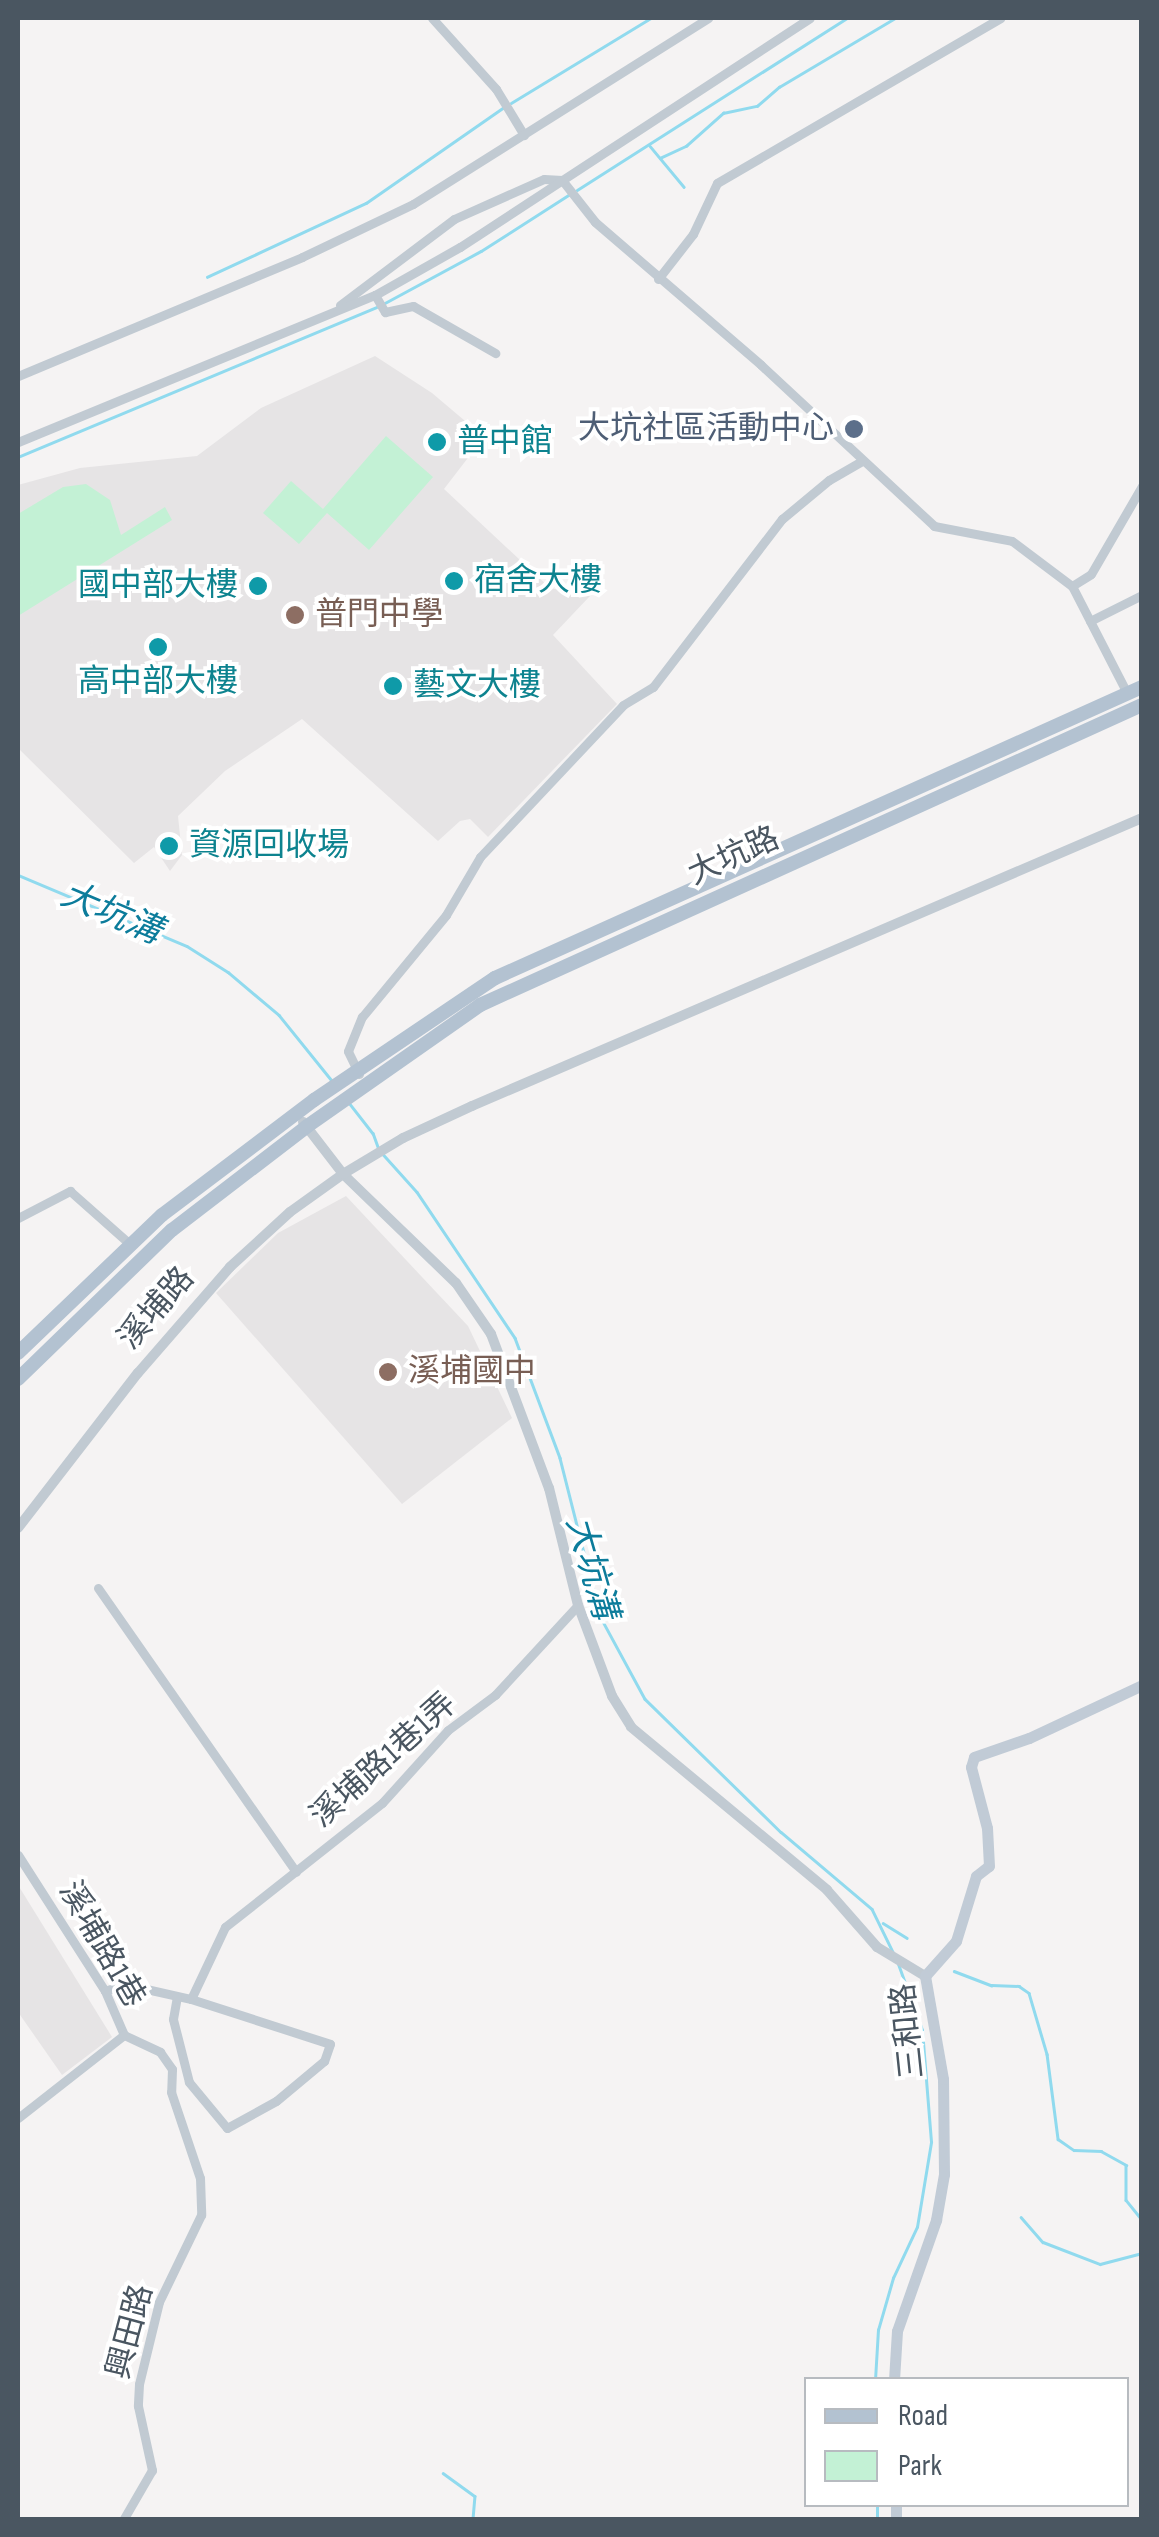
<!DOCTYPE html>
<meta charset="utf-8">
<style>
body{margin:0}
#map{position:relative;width:1159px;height:2537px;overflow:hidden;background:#f5f3f3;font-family:"Sofia Sans Condensed","Noto Sans TC",sans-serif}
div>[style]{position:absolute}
.education>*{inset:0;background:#e6e4e5}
.green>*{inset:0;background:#c3f1d5}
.stream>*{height:2.5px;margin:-1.25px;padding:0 1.25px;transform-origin:1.25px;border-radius:1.25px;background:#90daee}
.minor>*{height:9px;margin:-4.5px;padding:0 4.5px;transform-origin:4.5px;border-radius:4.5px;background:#c1cad2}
.tertiary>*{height:10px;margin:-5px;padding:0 5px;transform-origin:5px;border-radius:5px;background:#c1cad2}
.secondary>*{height:11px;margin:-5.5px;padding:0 5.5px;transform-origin:5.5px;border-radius:5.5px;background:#c1cbd6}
.primary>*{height:14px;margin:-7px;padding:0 7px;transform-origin:7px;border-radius:7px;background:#b3c2d1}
.dots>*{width:28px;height:28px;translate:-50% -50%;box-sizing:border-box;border:5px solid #fff;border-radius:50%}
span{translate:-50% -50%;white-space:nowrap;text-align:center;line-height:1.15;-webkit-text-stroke:8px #fff;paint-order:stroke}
.service-label{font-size:32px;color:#4e5e75}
.right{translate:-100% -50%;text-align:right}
.culture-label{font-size:32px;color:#0d838f}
.left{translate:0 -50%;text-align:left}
.education-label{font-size:32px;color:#785e54}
.street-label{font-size:32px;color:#4a5661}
.water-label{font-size:35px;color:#0c7c9b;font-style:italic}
.frame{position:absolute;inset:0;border:20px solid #4a5661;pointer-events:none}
.legend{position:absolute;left:804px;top:2377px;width:325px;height:130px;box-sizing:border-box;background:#fff;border:2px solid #b7bbc0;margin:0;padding:12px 18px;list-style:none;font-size:30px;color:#4a5661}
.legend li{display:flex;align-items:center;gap:20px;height:50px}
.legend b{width:50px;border:2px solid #b7bbc0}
</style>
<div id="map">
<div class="education">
<div style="clip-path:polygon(375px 356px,432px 393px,484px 437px,444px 489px,550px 588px,590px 596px,553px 635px,617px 704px,488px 837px,470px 819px,460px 821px,438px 841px,302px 719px,225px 771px,178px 816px,182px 855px,170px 871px,154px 847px,134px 863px,18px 748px,18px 485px,80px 468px,197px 456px,261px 408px)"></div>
<div style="clip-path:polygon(346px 1196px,468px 1326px,512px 1418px,402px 1504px,216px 1293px,278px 1233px)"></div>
<div style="clip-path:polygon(18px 1885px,112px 2037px,62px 2075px,18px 2012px)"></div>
</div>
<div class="green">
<div style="clip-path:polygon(386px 436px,433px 477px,369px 550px,327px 513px,299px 544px,263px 513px,291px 481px,323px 509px)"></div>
<div style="clip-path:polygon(86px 484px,110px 500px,121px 535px,165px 507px,172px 520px,18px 616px,18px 514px,63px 487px)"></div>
</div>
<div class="stream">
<div style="left:511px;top:103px;width:164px;rotate:-31.3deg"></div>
<div style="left:650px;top:146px;width:53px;rotate:50.3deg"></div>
<div style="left:660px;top:158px;width:29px;rotate:-25deg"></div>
<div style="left:686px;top:146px;width:50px;rotate:-41.7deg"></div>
<div style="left:723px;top:113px;width:35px;rotate:-12deg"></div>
<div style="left:757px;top:106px;width:29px;rotate:-41deg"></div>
<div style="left:779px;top:87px;width:135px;rotate:-30.7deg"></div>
<div style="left:577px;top:190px;width:320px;rotate:-32.5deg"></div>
<div style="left:207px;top:277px;width:175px;rotate:-25deg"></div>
<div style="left:366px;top:203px;width:168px;rotate:-34.8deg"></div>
<div style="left:383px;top:304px;width:111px;rotate:-28.4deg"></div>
<div style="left:481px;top:251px;width:106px;rotate:-32.6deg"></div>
<div style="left:18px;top:457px;width:388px;rotate:-22.7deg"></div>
<div style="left:18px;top:875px;width:183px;rotate:22.8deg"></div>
<div style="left:187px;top:946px;width:49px;rotate:32.4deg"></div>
<div style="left:228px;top:972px;width:67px;rotate:40.1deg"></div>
<div style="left:279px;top:1015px;width:86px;rotate:51.1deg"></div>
<div style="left:350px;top:1104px;width:37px;rotate:52deg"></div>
<div style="left:373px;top:1133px;width:15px;rotate:70deg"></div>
<div style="left:382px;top:1153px;width:52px;rotate:48.1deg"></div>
<div style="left:417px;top:1192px;width:176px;rotate:56.1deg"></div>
<div style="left:515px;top:1338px;width:128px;rotate:69.4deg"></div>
<div style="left:560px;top:1458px;width:163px;rotate:75.8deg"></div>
<div style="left:600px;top:1616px;width:94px;rotate:61.5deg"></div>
<div style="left:645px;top:1699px;width:190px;rotate:44.4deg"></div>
<div style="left:781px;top:1832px;width:119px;rotate:40.2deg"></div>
<div style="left:872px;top:1909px;width:48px;rotate:64deg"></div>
<div style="left:883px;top:1923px;width:28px;rotate:32deg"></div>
<div style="left:954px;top:1971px;width:40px;rotate:21deg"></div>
<div style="left:991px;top:1985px;width:28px;rotate:2deg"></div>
<div style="left:1019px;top:1986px;width:12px;rotate:35deg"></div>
<div style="left:1029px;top:1993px;width:64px;rotate:73.6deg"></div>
<div style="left:1047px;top:2054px;width:86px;rotate:82.6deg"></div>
<div style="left:1058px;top:2139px;width:19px;rotate:35deg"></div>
<div style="left:1074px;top:2150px;width:27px;rotate:2deg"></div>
<div style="left:1101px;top:2151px;width:29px;rotate:29deg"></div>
<div style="left:1126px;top:2165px;width:35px;rotate:90deg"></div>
<div style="left:1126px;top:2200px;width:26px;rotate:51deg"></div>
<div style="left:1021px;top:2217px;width:33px;rotate:49deg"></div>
<div style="left:1043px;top:2242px;width:61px;rotate:21.1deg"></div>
<div style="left:1100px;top:2264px;width:43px;rotate:-14.7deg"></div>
<div style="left:875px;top:2380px;width:50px;rotate:-86.6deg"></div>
<div style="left:878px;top:2330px;width:54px;rotate:-73.9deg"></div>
<div style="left:893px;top:2278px;width:56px;rotate:-64.8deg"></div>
<div style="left:917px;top:2227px;width:86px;rotate:-80.6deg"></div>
<div style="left:931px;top:2142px;width:112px;rotate:-94.6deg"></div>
<div style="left:922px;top:2030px;width:70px;rotate:-110deg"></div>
<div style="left:443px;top:2473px;width:39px;rotate:36deg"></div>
<div style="left:475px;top:2496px;width:24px;rotate:95deg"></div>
<div style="left:877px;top:2520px;width:16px;rotate:-90deg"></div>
</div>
<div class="minor">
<div style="left:432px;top:18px;width:96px;rotate:48deg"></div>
<div style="left:496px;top:89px;width:54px;rotate:58.7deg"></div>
<div style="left:562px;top:180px;width:53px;rotate:51.8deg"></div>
<div style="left:595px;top:222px;width:219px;rotate:40.7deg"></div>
<div style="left:761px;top:365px;width:236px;rotate:42.9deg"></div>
<div style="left:934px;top:526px;width:79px;rotate:10.9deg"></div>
<div style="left:1012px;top:541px;width:75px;rotate:36.9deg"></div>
<div style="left:1072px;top:586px;width:120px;rotate:62.8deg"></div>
<div style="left:658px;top:279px;width:57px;rotate:-52.1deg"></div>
<div style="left:693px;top:234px;width:56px;rotate:-64.8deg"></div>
<div style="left:717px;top:183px;width:328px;rotate:-30.2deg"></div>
<div style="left:375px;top:295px;width:20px;rotate:60deg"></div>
<div style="left:385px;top:312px;width:29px;rotate:-12deg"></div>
<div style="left:413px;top:306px;width:95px;rotate:29.8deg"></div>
<div style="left:340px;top:305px;width:143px;rotate:-37deg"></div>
<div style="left:454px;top:219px;width:98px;rotate:-24deg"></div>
<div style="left:544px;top:179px;width:18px;rotate:3deg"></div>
<div style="left:18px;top:376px;width:308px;rotate:-22.7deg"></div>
<div style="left:302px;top:257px;width:123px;rotate:-25.5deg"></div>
<div style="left:413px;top:204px;width:349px;rotate:-32.2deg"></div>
<div style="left:18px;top:442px;width:386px;rotate:-22.4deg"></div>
<div style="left:375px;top:295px;width:98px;rotate:-29.5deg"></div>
<div style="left:460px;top:247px;width:418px;rotate:-33.2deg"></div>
<div style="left:1072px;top:586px;width:22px;rotate:-32deg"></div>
<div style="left:1091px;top:574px;width:102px;rotate:-59.9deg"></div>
<div style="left:1090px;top:621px;width:58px;rotate:-26.6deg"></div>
<div style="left:359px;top:1074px;width:25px;rotate:-116deg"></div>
<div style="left:348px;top:1051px;width:37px;rotate:-68deg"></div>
<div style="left:362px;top:1017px;width:132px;rotate:-50.5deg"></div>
<div style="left:446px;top:915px;width:67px;rotate:-59.6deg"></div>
<div style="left:480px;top:857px;width:209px;rotate:-46.7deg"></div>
<div style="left:623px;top:705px;width:35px;rotate:-31deg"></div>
<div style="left:653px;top:687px;width:212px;rotate:-52.5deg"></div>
<div style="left:782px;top:519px;width:61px;rotate:-39.7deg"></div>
<div style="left:829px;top:480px;width:38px;rotate:-30deg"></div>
<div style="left:18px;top:1218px;width:59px;rotate:-27.4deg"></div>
<div style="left:70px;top:1191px;width:80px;rotate:41.5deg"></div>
<div style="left:98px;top:1588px;width:346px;rotate:55.1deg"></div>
<div style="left:18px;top:1855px;width:161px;rotate:57.4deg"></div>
<div style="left:105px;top:1991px;width:48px;rotate:66.6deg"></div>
<div style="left:124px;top:2035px;width:40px;rotate:25deg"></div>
<div style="left:160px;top:2052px;width:21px;rotate:55deg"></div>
<div style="left:172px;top:2069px;width:23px;rotate:92deg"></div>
<div style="left:171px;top:2092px;width:91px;rotate:71.4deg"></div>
<div style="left:200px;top:2178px;width:37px;rotate:88deg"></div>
<div style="left:201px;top:2215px;width:97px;rotate:115.8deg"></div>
<div style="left:159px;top:2302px;width:84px;rotate:103.7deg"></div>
<div style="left:139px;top:2384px;width:22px;rotate:93deg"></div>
<div style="left:138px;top:2406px;width:66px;rotate:77.7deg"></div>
<div style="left:152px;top:2470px;width:58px;rotate:120.1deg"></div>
<div style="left:105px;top:1991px;width:20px;rotate:-20deg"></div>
<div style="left:124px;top:1984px;width:69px;rotate:12.6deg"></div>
<div style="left:191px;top:1999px;width:146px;rotate:17.9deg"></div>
<div style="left:330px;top:2044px;width:18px;rotate:109deg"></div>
<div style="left:324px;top:2061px;width:62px;rotate:140.2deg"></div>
<div style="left:276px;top:2101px;width:56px;rotate:151.1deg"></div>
<div style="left:227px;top:2128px;width:60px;rotate:-129.6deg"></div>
<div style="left:189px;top:2082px;width:65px;rotate:-104.3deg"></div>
<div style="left:173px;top:2019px;width:22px;rotate:-80deg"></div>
<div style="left:191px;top:1999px;width:80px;rotate:-64.7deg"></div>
<div style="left:225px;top:1927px;width:200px;rotate:-38.3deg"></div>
<div style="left:382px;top:1803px;width:98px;rotate:-47.9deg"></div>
<div style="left:448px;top:1730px;width:59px;rotate:-36.7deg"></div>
<div style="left:495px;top:1695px;width:122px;rotate:-47.3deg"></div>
<div style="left:18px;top:2118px;width:135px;rotate:-38.1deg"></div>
</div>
<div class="tertiary">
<div style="left:303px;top:1122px;width:66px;rotate:52.4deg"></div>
<div style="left:343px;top:1174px;width:157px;rotate:44deg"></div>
<div style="left:456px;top:1283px;width:62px;rotate:55.5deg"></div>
<div style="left:491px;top:1334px;width:165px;rotate:69.4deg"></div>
<div style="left:549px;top:1488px;width:121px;rotate:76.1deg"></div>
<div style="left:578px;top:1605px;width:97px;rotate:69.5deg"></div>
<div style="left:612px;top:1696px;width:36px;rotate:58deg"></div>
<div style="left:631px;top:1727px;width:255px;rotate:39.7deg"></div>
<div style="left:827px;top:1890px;width:76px;rotate:48.7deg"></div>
<div style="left:877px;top:1947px;width:56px;rotate:31.1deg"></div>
<div style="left:18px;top:1528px;width:196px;rotate:-52.3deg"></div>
<div style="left:138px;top:1373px;width:140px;rotate:-49deg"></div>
<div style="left:230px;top:1267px;width:81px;rotate:-42.5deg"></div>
<div style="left:290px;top:1212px;width:65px;rotate:-35.6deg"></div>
<div style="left:343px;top:1174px;width:70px;rotate:-31deg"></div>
<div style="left:403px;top:1138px;width:76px;rotate:-24.9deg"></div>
<div style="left:472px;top:1106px;width:729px;rotate:-23.26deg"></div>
</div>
<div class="secondary">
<div style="left:894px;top:2380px;width:49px;rotate:-86.5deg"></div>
<div style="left:897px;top:2331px;width:118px;rotate:-70.6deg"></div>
<div style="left:936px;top:2220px;width:47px;rotate:-80.1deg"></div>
<div style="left:944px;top:2174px;width:95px;rotate:-90.6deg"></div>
<div style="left:943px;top:2079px;width:105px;rotate:-99.9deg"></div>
<div style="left:925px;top:1976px;width:47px;rotate:-48.5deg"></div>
<div style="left:956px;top:1941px;width:68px;rotate:-72.9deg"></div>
<div style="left:976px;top:1876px;width:16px;rotate:-38deg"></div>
<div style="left:989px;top:1866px;width:38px;rotate:-93deg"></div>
<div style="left:987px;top:1828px;width:63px;rotate:-104.7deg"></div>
<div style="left:971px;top:1767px;width:10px;rotate:-73deg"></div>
<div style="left:974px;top:1757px;width:58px;rotate:-19.1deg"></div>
<div style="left:1029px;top:1738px;width:125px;rotate:-25.1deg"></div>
<div style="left:896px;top:2520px;width:16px;rotate:-90deg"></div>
</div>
<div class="primary">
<div style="left:18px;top:1353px;width:199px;rotate:-43.8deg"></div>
<div style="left:162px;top:1215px;width:191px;rotate:-37.1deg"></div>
<div style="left:314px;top:1100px;width:218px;rotate:-34deg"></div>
<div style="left:495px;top:978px;width:709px;rotate:-24.22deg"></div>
<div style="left:18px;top:1379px;width:214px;rotate:-44.1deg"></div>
<div style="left:172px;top:1230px;width:169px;rotate:-37.5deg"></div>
<div style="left:306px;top:1127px;width:213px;rotate:-35deg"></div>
<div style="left:480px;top:1005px;width:727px;rotate:-24.38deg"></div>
</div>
<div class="dots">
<div style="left:854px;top:429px;background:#5c6f8a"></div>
<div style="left:437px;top:442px;background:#0f9aa8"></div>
<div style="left:454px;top:581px;background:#0f9aa8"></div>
<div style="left:258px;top:586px;background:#0f9aa8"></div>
<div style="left:295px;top:615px;background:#8d6e63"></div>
<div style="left:158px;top:647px;background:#0f9aa8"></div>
<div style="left:393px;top:686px;background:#0f9aa8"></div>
<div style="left:169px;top:846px;background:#0f9aa8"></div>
<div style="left:388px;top:1372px;background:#8d6e63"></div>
</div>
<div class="service-label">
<span class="right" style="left:834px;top:429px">大坑社區活動中心</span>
</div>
<div class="culture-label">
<span class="left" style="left:457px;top:442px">普中館</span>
<span class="left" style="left:474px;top:581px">宿舍大樓</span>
<span class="right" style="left:238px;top:586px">國中部大樓</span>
<span style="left:158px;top:682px">高中部大樓</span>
<span class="left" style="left:413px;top:686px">藝文大樓</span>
<span class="left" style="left:189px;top:846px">資源回收場</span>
</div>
<div class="education-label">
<span class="left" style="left:315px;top:615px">普門中學</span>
<span class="left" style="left:408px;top:1372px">溪埔國中</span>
</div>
<div class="street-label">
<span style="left:734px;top:857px;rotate:-24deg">大坑路</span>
<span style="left:157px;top:1309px;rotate:-49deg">溪埔路</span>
<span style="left:384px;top:1761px;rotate:-42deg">溪埔路1巷1弄</span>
<span style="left:101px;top:1945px;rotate:60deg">溪埔路1巷</span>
<span style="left:909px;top:2031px;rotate:-96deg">三和路</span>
<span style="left:131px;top:2332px;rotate:-75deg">興田路</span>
</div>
<div class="water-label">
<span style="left:111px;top:914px;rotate:23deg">大坑溝</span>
<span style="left:591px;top:1568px;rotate:74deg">大坑溝</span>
</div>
<div class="frame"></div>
<ul class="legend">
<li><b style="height:12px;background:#b3c2d1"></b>Road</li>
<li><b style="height:28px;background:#c3f1d5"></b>Park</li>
</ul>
</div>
